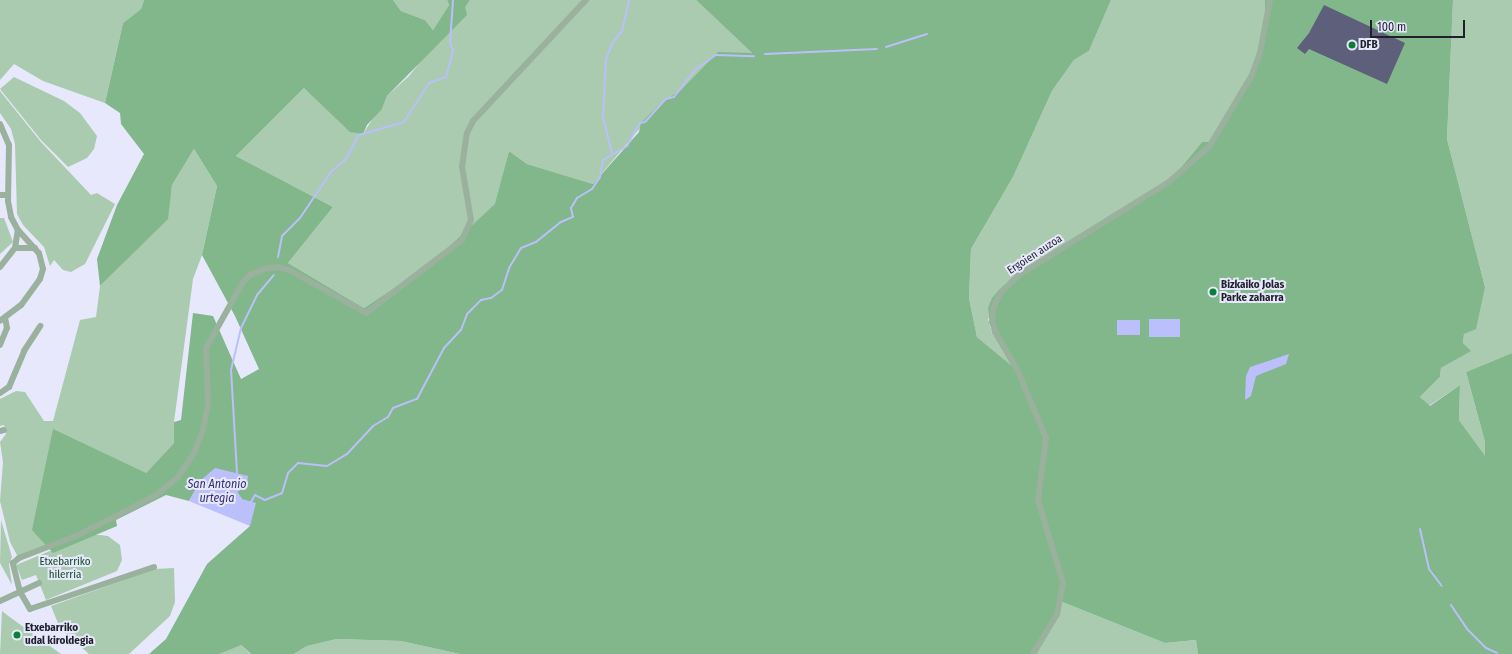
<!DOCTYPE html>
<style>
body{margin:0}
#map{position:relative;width:1512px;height:654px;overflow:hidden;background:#e7e8fb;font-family:"Fira Sans Condensed",sans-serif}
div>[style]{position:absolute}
.green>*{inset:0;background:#aacbaf}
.forest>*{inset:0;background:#81b78b}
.water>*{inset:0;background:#bbbffb;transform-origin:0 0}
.stream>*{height:2px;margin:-1px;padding:0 1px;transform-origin:1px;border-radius:1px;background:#bbbffb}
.building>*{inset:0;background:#5e5f7a}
.minor>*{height:6px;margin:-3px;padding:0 3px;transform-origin:3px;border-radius:3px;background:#9ab19d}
.dots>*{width:11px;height:11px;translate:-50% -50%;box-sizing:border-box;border:2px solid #e7e8fb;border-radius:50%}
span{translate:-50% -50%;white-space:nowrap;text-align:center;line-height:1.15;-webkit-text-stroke:4px #e7e8fb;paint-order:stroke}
.poi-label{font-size:11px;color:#1f202b;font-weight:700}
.left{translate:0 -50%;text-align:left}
.street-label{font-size:11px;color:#1f202b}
.park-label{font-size:11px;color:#0f4b22}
.water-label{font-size:12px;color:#332e73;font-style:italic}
.scale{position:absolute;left:1370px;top:20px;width:95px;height:18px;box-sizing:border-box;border:2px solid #1f202b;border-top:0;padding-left:5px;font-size:12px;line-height:14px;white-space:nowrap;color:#1f202b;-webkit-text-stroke:3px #e7e8fb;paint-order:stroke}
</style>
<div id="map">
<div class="green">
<div style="clip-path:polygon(0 0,144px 0,141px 9px,123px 23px,105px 103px,43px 81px,14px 64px,0 80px)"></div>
<div style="clip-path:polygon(393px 0,447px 0,449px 5px,433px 30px,425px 20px,401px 11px)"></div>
<div style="clip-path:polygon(470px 0,696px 0,752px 53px,662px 102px,593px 184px,527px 164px,509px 151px,496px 204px,429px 265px,364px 308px,288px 263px,333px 207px,236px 156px,304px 88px,363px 134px,377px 112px,382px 109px,387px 96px,409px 76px)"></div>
<div style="clip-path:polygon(1111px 0,1265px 0,1265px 19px,1253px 70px,1209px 142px,1202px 142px,1168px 183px,988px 319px,992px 333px,1013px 367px,977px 337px,969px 298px,971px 249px,1013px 177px,1052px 91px,1074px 60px,1089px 51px)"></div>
<div style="clip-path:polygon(1453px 0,1512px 0,1512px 353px,1466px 372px,1485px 442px,1485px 457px,1459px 420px,1460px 385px,1429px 406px,1420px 397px,1440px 377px,1441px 368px,1470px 351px,1463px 343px,1464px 334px,1485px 287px,1447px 139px)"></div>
<div style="clip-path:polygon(14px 77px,64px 101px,80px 113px,97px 136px,94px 149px,87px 158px,68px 167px,41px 140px,0 89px)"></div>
<div style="clip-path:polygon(0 91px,41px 142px,91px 195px,97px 193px,115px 204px,85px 264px,71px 272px,63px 270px,54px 260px,50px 266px,44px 247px,23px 225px,17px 214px,15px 144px,11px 129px,0 113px)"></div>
<div style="clip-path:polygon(194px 149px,217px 186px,202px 255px,193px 279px,174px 422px,174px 443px,146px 473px,45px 546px,18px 557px,10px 542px,0 501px,3px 462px,0 442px,6px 434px,4px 425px,0 426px,0 399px,16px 391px,25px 392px,44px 421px,53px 421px,80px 320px,96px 317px,100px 286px,167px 219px,172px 185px)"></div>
<div style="clip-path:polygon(0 218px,4px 218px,13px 242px,0 254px)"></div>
<div style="clip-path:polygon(1px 520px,12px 557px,9px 564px,12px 585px,0 563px)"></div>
<div style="clip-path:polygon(91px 534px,108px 536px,120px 545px,122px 560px,117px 571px,46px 600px,36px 575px,22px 580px,16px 565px)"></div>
<div style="clip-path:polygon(174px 568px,175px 602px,170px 616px,129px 654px,89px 654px,60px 628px,51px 606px,155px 569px)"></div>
<div style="clip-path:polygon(1060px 601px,1165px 643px,1196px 640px,1198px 654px,1037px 654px)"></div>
<div style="clip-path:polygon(2px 611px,7px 615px,61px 654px,0 654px)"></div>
<div style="clip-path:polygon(337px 639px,401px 641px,460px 654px,294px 654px,307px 646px)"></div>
<div style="clip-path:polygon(241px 645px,250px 654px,219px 654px,234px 646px)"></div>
</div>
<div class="forest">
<div style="clip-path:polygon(144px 0,393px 0,401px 11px,425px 20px,433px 30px,449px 5px,447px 0,470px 0,465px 7px,467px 15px,387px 96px,382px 109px,367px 125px,363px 134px,350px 132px,304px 88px,236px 156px,333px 207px,288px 263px,364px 308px,429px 265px,495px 204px,509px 151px,527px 164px,593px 184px,639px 132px,641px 123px,662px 102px,680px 91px,718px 52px,752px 53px,696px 0,1111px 0,1089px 51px,1074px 60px,1052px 91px,1013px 177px,971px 249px,969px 298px,977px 337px,1012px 366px,992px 333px,988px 308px,992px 298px,999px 290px,1168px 183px,1202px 142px,1209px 142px,1253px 70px,1265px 19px,1265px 0,1453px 0,1447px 139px,1485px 287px,1476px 329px,1464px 334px,1463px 343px,1471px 351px,1441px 368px,1440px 377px,1420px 397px,1430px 406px,1460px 385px,1459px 420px,1485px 456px,1485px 442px,1466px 372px,1512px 353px,1512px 654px,1198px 654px,1196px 640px,1165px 643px,1060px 601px,1037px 654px,460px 654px,401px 641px,337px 639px,307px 646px,294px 654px,251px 654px,241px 645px,219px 654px,149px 654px,166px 639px,207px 564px,250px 526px,242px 499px,237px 492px,247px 484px,201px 480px,189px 501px,166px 495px,116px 520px,117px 526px,53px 553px,32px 530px,53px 429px,146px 473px,174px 443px,174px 422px,181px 420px,193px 313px,213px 316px,241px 379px,259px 369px,235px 316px,202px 255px,217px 186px,194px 149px,172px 185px,168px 219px,100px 286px,97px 259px,117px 205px,144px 154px,121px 124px,120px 113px,105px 103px,123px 23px,141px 9px)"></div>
</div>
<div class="water">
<div style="left:1149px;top:319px;width:31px;height:18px"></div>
<div style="left:1140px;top:320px;width:15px;height:23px;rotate:90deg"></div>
<div style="clip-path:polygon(1289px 354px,1286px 364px,1256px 376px,1251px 396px,1245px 400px,1246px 376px,1250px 367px)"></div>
<div style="clip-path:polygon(215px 468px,248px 476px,247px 484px,237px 492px,242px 499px,256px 503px,250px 526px,189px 501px,201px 480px)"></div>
</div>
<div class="stream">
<div style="left:886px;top:47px;width:43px;rotate:-17.6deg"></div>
<div style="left:765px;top:54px;width:112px;rotate:-2.6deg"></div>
<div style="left:612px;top:153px;width:38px;rotate:-104deg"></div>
<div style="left:603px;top:116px;width:57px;rotate:-87deg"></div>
<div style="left:606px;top:59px;width:18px;rotate:-68deg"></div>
<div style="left:613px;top:42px;width:14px;rotate:-51deg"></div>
<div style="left:622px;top:31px;width:32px;rotate:-77deg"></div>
<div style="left:278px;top:257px;width:21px;rotate:-79deg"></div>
<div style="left:282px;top:236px;width:25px;rotate:-45deg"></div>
<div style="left:300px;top:218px;width:55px;rotate:-56deg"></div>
<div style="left:331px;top:172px;width:20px;rotate:-41deg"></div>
<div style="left:346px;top:159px;width:27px;rotate:-62deg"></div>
<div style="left:359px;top:135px;width:47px;rotate:-16.1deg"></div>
<div style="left:404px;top:122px;width:46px;rotate:-57.3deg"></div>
<div style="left:429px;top:83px;width:18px;rotate:-19deg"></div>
<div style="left:446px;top:77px;width:28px;rotate:-75deg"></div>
<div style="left:453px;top:50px;width:8px;rotate:-113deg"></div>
<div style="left:450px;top:43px;width:43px;rotate:-86deg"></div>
<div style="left:237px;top:473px;width:103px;rotate:-93.3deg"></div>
<div style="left:231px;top:370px;width:43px;rotate:-76.6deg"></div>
<div style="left:241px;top:328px;width:37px;rotate:-64deg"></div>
<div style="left:257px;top:295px;width:26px;rotate:-50deg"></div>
<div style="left:251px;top:502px;width:8px;rotate:-60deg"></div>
<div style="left:255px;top:495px;width:11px;rotate:27deg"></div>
<div style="left:265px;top:500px;width:18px;rotate:-22deg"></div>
<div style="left:282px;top:493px;width:21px;rotate:-73deg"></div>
<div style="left:288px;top:473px;width:14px;rotate:-45deg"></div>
<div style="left:298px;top:463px;width:29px;rotate:6deg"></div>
<div style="left:327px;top:466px;width:23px;rotate:-31deg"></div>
<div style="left:347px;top:454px;width:38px;rotate:-47deg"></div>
<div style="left:373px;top:426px;width:17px;rotate:-31deg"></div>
<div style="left:388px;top:417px;width:10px;rotate:-61deg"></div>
<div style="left:393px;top:408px;width:26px;rotate:-21deg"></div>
<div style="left:417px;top:399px;width:58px;rotate:-62.1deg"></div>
<div style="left:444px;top:348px;width:25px;rotate:-47deg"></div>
<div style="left:461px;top:330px;width:17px;rotate:-69deg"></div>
<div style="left:467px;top:314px;width:20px;rotate:-45deg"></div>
<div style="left:481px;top:300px;width:10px;rotate:-11deg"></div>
<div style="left:491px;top:298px;width:14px;rotate:-36deg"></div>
<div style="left:502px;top:290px;width:23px;rotate:-72deg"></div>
<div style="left:509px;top:268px;width:23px;rotate:-59deg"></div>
<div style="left:521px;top:248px;width:16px;rotate:-22deg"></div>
<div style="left:536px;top:242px;width:32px;rotate:-39deg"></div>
<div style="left:561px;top:222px;width:13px;rotate:-23deg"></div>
<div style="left:573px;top:217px;width:9px;rotate:-103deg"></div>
<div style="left:571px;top:208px;width:12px;rotate:-59deg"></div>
<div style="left:577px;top:198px;width:17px;rotate:-31deg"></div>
<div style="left:592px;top:189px;width:14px;rotate:-56deg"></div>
<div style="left:600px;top:177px;width:17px;rotate:-80deg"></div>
<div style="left:603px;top:160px;width:28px;rotate:-30deg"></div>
<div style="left:627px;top:146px;width:26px;rotate:-61deg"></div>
<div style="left:640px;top:123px;width:5px;rotate:-11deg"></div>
<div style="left:645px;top:122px;width:31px;rotate:-48deg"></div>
<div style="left:666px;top:99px;width:8px;rotate:-14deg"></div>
<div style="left:674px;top:97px;width:34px;rotate:-52deg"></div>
<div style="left:695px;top:70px;width:26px;rotate:-36deg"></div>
<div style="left:716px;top:55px;width:38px;rotate:2deg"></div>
<div style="left:1420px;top:529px;width:41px;rotate:77.3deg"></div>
<div style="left:1429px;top:569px;width:21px;rotate:53deg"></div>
<div style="left:1451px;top:605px;width:30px;rotate:56deg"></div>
<div style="left:1468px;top:630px;width:25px;rotate:45deg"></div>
<div style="left:1486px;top:648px;width:12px;rotate:24deg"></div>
</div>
<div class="building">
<div style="clip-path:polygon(1324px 5px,1405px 43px,1387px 84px,1309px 49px,1305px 54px,1297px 48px,1309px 33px)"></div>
</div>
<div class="minor">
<div style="left:0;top:124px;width:23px;rotate:67deg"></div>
<div style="left:9px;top:145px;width:56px;rotate:91deg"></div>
<div style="left:8px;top:201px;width:16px;rotate:79deg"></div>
<div style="left:11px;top:217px;width:15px;rotate:62deg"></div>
<div style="left:18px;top:230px;width:31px;rotate:48deg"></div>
<div style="left:39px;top:253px;width:16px;rotate:76deg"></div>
<div style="left:43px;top:269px;width:10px;rotate:107deg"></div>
<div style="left:40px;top:279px;width:32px;rotate:126deg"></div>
<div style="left:21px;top:305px;width:26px;rotate:143deg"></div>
<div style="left:0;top:195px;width:8px"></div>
<div style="left:15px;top:248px;width:20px"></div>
<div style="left:0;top:267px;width:24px;rotate:-52deg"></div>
<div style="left:15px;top:248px;width:18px;rotate:-81deg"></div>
<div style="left:0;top:345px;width:18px;rotate:-68deg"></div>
<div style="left:7px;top:328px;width:10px;rotate:-101deg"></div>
<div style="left:0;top:393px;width:11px;rotate:-34deg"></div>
<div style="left:9px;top:387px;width:39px;rotate:-67deg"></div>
<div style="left:24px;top:351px;width:30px;rotate:-57deg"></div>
<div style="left:0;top:431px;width:4px;rotate:-14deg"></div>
<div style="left:154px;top:567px;width:131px;rotate:161.3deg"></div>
<div style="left:30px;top:609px;width:20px;rotate:-120deg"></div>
<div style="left:20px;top:592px;width:30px;rotate:-104deg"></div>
<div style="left:13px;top:563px;width:8px;rotate:-40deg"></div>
<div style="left:19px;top:558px;width:61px;rotate:-21.1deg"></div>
<div style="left:76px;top:536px;width:60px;rotate:-26.6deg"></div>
<div style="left:130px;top:509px;width:30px;rotate:-28deg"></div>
<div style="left:156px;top:495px;width:28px;rotate:-39deg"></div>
<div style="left:178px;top:477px;width:29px;rotate:-56deg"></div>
<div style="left:194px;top:453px;width:25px;rotate:-69deg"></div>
<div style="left:203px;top:430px;width:26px;rotate:-79deg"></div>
<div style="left:208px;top:404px;width:56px;rotate:-92deg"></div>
<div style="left:206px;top:348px;width:76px;rotate:-60.7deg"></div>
<div style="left:243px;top:282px;width:10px;rotate:-45deg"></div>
<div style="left:250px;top:275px;width:15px;rotate:-23deg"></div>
<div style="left:264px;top:269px;width:15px;rotate:-8deg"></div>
<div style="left:279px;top:267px;width:13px;rotate:18deg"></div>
<div style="left:291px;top:271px;width:86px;rotate:29.2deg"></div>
<div style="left:366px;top:313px;width:121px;rotate:-37.2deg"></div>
<div style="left:462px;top:240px;width:22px;rotate:-66deg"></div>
<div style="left:471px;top:220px;width:54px;rotate:-99.6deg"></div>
<div style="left:462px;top:167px;width:34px;rotate:-82deg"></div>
<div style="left:467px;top:133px;width:13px;rotate:-63deg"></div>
<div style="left:473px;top:121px;width:166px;rotate:-47deg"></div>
<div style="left:0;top:601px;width:43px;rotate:-24.8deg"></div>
<div style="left:1033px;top:654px;width:47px;rotate:-59deg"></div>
<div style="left:1057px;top:614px;width:32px;rotate:-79deg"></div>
<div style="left:1063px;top:583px;width:87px;rotate:-106.8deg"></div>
<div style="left:1038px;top:500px;width:63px;rotate:-82.6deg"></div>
<div style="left:1046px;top:438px;width:73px;rotate:-112.7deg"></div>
<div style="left:1018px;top:371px;width:44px;rotate:-120.1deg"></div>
<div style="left:996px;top:333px;width:12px;rotate:-110deg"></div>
<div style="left:992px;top:322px;width:13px;rotate:-86deg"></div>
<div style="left:993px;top:309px;width:17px;rotate:-66deg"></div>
<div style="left:1000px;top:293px;width:26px;rotate:-43deg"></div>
<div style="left:1019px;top:275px;width:176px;rotate:-31.8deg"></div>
<div style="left:1169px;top:182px;width:53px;rotate:-41.2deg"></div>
<div style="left:1209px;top:147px;width:84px;rotate:-59.2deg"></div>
<div style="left:1252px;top:75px;width:23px;rotate:-70deg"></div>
<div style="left:1260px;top:53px;width:54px;rotate:-79.3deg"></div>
</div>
<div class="dots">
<div style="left:1352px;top:45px;background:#088038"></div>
<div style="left:1213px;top:292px;background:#088038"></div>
<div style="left:17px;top:635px;background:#088038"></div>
</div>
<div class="poi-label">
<span class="left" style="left:1360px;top:45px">DFB</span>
<span class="left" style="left:1221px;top:292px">Bizkaiko Jolas<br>Parke zaharra</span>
<span class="left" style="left:25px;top:635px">Etxebarriko<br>udal kiroldegia</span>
</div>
<div class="street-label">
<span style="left:1035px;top:255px;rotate:-33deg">Ergoien auzoa</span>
</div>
<div class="park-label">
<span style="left:65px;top:569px">Etxebarriko<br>hilerria</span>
</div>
<div class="water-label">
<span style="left:217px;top:492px">San Antonio<br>urtegia</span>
</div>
<div class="scale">100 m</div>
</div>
